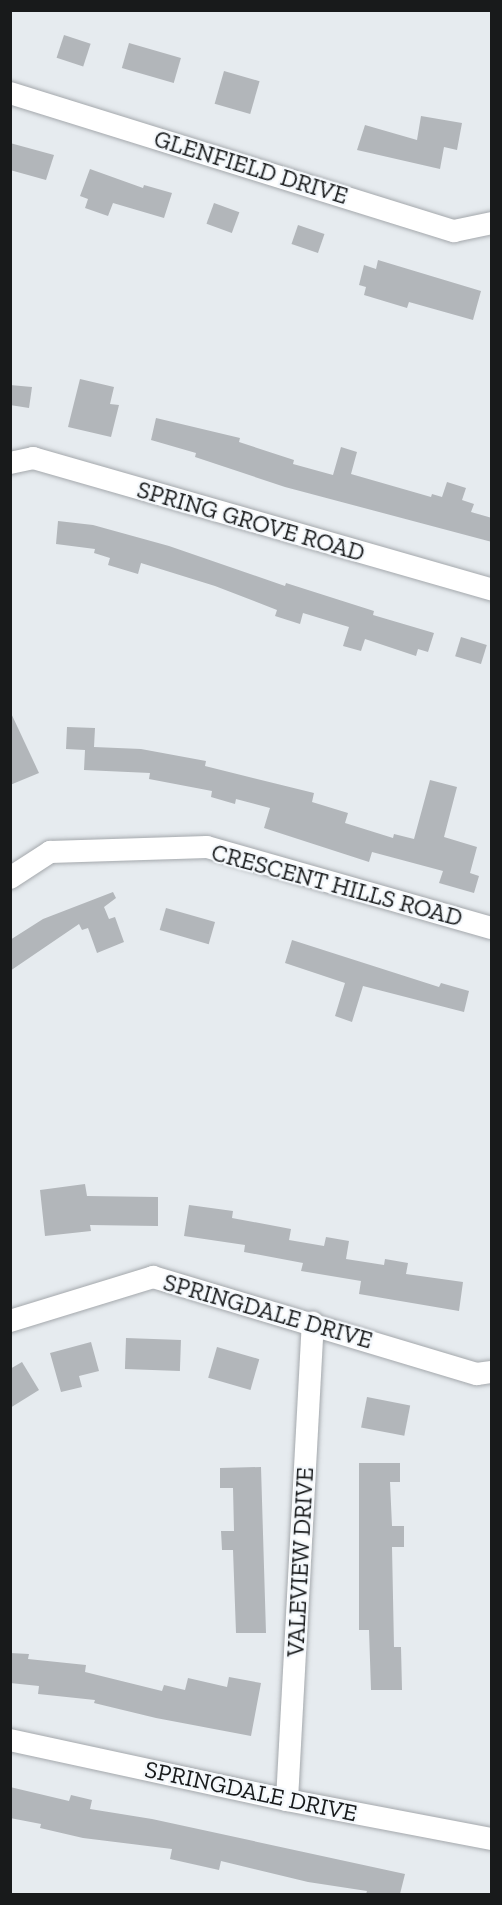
<!DOCTYPE html>
<style>
body{margin:0}
#map{position:relative;width:502px;height:1905px;overflow:hidden;background:#e6ebef;font-family:"Zilla Slab",serif}
div>[style]{position:absolute}
.building>*{inset:0;background:#b2b6ba;transform-origin:0 0}
.roads{filter:drop-shadow(0 0 2px #a4a8ac) drop-shadow(0 0 2px #a4a8ac)}
.minor>*{height:22px;margin:-11px;padding:0 11px;transform-origin:11px;border-radius:11px;background:#fff}
span{translate:-50% -50%;white-space:nowrap;text-align:center;line-height:1.15;-webkit-text-stroke:4.5px #f4f8fc;paint-order:stroke}
.street-label{font-size:24px;color:#181a1b}
.frame{position:absolute;inset:0;border:12px solid #181a1b;pointer-events:none}
</style>
<div id="map">
<div class="building">
<div style="left:64px;top:35px;width:28px;height:24px;rotate:18deg"></div>
<div style="left:129px;top:43px;width:54px;height:26px;rotate:16deg"></div>
<div style="left:224px;top:71px;width:37px;height:34px;rotate:16deg"></div>
<div style="clip-path:polygon(421px 116px,462px 123px,457px 150px,444px 147px,440px 169px,357px 150px,365px 125px,417px 140px)"></div>
<div style="clip-path:polygon(10px 143px,54px 155px,46px 180px,10px 170px)"></div>
<div style="clip-path:polygon(90px 169px,143px 188px,144px 185px,172px 193px,164px 218px,113px 203px,108px 216px,85px 208px,88px 199px,80px 196px)"></div>
<div style="left:214px;top:203px;width:27px;height:22px;rotate:20deg"></div>
<div style="left:298px;top:225px;width:28px;height:20px;rotate:19deg"></div>
<div style="clip-path:polygon(378px 260px,481px 291px,473px 320px,409px 302px,407px 308px,364px 295px,366px 287px,359px 285px,364px 265px,376px 269px)"></div>
<div style="clip-path:polygon(80px 379px,114px 387px,110px 404px,119px 405px,111px 437px,68px 427px)"></div>
<div style="clip-path:polygon(10px 385px,32px 387px,29px 408px,10px 405px)"></div>
<div style="clip-path:polygon(156px 418px,240px 438px,239px 442px,294px 460px,293px 464px,333px 475px,341px 447px,357px 452px,351px 474px,431px 497px,432px 494px,442px 497px,447px 482px,466px 488px,462px 500px,474px 504px,471px 512px,492px 518px,492px 542px,285px 487px,195px 457px,196px 453px,151px 440px)"></div>
<div style="clip-path:polygon(58px 521px,93px 525px,169px 546px,285px 586px,286px 583px,374px 611px,373px 615px,434px 633px,428px 652px,418px 649px,416px 656px,365px 639px,361px 651px,343px 646px,349px 627px,303px 613px,300px 624px,275px 616px,277px 610px,215px 586px,141px 563px,138px 574px,108px 565px,110px 558px,94px 553px,95px 549px,56px 544px)"></div>
<div style="left:461px;top:637px;width:27px;height:20px;rotate:17deg"></div>
<div style="clip-path:polygon(10px 711px,39px 773px,10px 785px)"></div>
<div style="clip-path:polygon(67px 727px,95px 728px,94px 747px,141px 749px,206px 761px,205px 766px,314px 793px,312px 802px,348px 813px,345px 823px,393px 838px,394px 834px,414px 839px,430px 780px,457px 787px,444px 837px,477px 847px,470px 873px,479px 876px,474px 893px,439px 883px,443px 871px,372px 852px,369px 862px,264px 828px,270px 808px,236px 799px,235px 804px,211px 797px,212px 791px,149px 779px,150px 773px,84px 770px,85px 750px,66px 749px)"></div>
<div style="clip-path:polygon(113px 892px,116px 898px,104px 907px,109px 919px,115px 917px,124px 942px,97px 953px,88px 928px,82px 930px,79px 924px,10px 971px,10px 940px,43px 919px)"></div>
<div style="left:166px;top:908px;width:51px;height:23px;rotate:16deg"></div>
<div style="clip-path:polygon(292px 940px,439px 987px,441px 983px,469px 991px,464px 1012px,363px 986px,352px 1022px,335px 1016px,345px 983px,285px 963px)"></div>
<div style="clip-path:polygon(85px 1184px,87px 1196px,158px 1197px,158px 1226px,90px 1225px,91px 1231px,45px 1236px,40px 1190px)"></div>
<div style="clip-path:polygon(189px 1205px,233px 1211px,232px 1218px,291px 1229px,289px 1240px,324px 1246px,326px 1237px,349px 1241px,346px 1259px,384px 1265px,385px 1259px,408px 1263px,406px 1274px,463px 1282px,459px 1311px,359px 1294px,361px 1281px,301px 1271px,303px 1263px,244px 1252px,245px 1245px,184px 1236px)"></div>
<div style="left:126px;top:1338px;width:55px;height:31px;rotate:2deg"></div>
<div style="clip-path:polygon(91px 1342px,99px 1371px,79px 1376px,82px 1387px,61px 1392px,50px 1353px)"></div>
<div style="left:217px;top:1347px;width:44px;height:32px;rotate:16deg"></div>
<div style="clip-path:polygon(22px 1362px,39px 1390px,10px 1408px,10px 1369px)"></div>
<div style="left:367px;top:1397px;width:44px;height:31px;rotate:11deg"></div>
<div style="clip-path:polygon(359px 1463px,400px 1463px,400px 1482px,390px 1482px,392px 1526px,404px 1526px,404px 1547px,392px 1547px,394px 1647px,401px 1647px,402px 1690px,371px 1690px,369px 1630px,359px 1630px)"></div>
<div style="clip-path:polygon(261px 1467px,266px 1633px,236px 1633px,233px 1550px,222px 1550px,221px 1531px,234px 1531px,233px 1488px,220px 1488px,220px 1468px)"></div>
<div style="clip-path:polygon(10px 1653px,29px 1654px,28px 1659px,86px 1665px,85px 1672px,162px 1691px,164px 1685px,185px 1690px,188px 1678px,227px 1687px,229px 1677px,261px 1683px,251px 1736px,156px 1718px,94px 1703px,95px 1700px,38px 1694px,39px 1686px,10px 1683px)"></div>
<div style="clip-path:polygon(10px 1787px,69px 1801px,71px 1795px,92px 1800px,90px 1809px,152px 1819px,405px 1874px,400px 1894px,366px 1894px,367px 1891px,308px 1882px,221px 1861px,219px 1870px,170px 1859px,172px 1849px,83px 1838px,40px 1828px,41px 1824px,10px 1818px)"></div>
</div>
<div class="roads">
<div class="minor">
<div style="left:10px;top:93px;width:465px;rotate:17.3deg"></div>
<div style="left:454px;top:231px;width:39px;rotate:-12deg"></div>
<div style="left:10px;top:463px;width:24px;rotate:-12deg"></div>
<div style="left:33px;top:458px;width:478px;rotate:16deg"></div>
<div style="left:10px;top:878px;width:48px;rotate:-33deg"></div>
<div style="left:50px;top:852px;width:157px;rotate:-1.8deg"></div>
<div style="left:207px;top:847px;width:296px;rotate:15.9deg"></div>
<div style="left:10px;top:1321px;width:150px;rotate:-17.1deg"></div>
<div style="left:153px;top:1277px;width:338px;rotate:16.7deg"></div>
<div style="left:477px;top:1374px;width:15px;rotate:-8deg"></div>
<div style="left:10px;top:1740px;width:283px;rotate:12.2deg"></div>
<div style="left:287px;top:1800px;width:209px;rotate:10.8deg"></div>
<div style="left:287px;top:1800px;width:478px;rotate:-86.9deg"></div>
</div>
</div>
<div class="street-label">
<span style="left:251px;top:167px;rotate:17deg">GLENFIELD DRIVE</span>
<span style="left:251px;top:521px;rotate:16deg">SPRING GROVE ROAD</span>
<span style="left:337px;top:885px;rotate:15deg">CRESCENT HILLS ROAD</span>
<span style="left:268px;top:1311px;rotate:16deg">SPRINGDALE DRIVE</span>
<span style="left:300px;top:1562px;rotate:-87deg">VALEVIEW DRIVE</span>
<span style="left:251px;top:1791px;rotate:12deg">SPRINGDALE DRIVE</span>
</div>
<div class="frame"></div>
</div>
